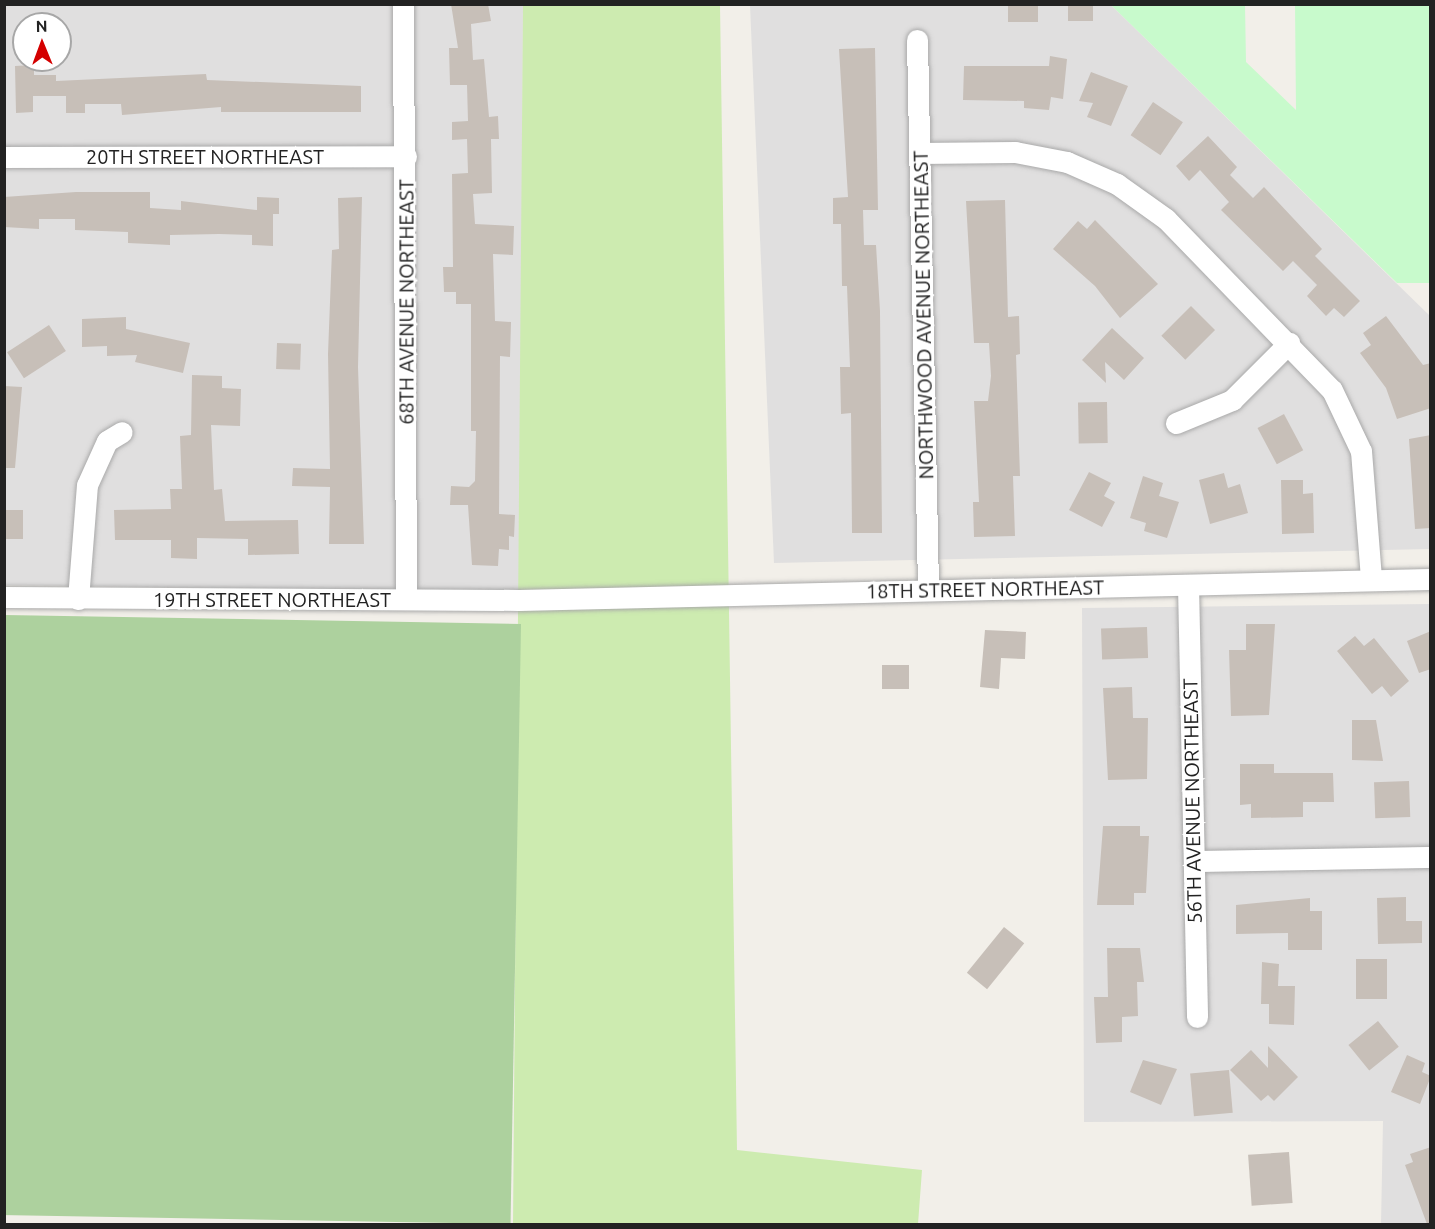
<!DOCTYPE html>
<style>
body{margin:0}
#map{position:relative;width:1435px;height:1229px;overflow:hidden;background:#f2efe9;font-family:Ubuntu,sans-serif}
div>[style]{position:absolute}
.residential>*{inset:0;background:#e0dfdf}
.grass>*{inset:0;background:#cdebb0}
.forest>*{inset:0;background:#add19e;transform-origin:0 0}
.park>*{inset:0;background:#c8facc}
.building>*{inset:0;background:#c7bfb8;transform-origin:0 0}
.roads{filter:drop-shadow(0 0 2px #a9a9a9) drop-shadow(0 0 2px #a9a9a9)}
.minor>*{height:21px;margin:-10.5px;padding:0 10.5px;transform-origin:10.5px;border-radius:10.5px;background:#fff}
span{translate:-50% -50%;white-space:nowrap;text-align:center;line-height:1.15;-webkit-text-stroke:5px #fff;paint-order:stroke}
.street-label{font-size:20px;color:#222}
.frame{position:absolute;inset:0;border:6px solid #222;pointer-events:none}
.north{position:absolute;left:12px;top:12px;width:60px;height:60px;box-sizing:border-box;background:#fff;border:2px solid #a7a7a7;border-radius:50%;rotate:359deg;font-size:16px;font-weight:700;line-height:24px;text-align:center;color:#222}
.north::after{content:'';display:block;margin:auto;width:21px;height:27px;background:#d40000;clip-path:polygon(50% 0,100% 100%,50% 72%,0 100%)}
</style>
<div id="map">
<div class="residential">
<div style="clip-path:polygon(evenodd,5px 5px,523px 5px,521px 592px,5px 585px,5px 5px,24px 24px,60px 24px,60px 60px,24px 60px,24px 24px)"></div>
<div style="clip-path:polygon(750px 5px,1111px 5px,1430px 316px,1430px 549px,774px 563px)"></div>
<div style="clip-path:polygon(1430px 604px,1430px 1224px,1381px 1224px,1383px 1121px,1084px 1122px,1082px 608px)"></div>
</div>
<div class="grass">
<div style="clip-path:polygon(523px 5px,720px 5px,737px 1150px,922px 1170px,918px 1224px,513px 1224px)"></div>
</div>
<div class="forest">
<div style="left:521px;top:624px;width:600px;height:516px;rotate:91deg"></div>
</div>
<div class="park">
<div style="clip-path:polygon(1111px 5px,1245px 5px,1246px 62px,1296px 110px,1295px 5px,1430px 5px,1430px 283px,1397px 283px)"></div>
</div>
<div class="building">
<div style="clip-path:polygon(451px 4px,488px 4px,491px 21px,471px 24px,473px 60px,484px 59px,489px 117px,498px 116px,499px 139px,491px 139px,492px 193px,473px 194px,475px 224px,514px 226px,513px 255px,493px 254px,495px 321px,511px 322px,510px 357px,500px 356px,499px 514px,515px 515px,514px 537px,509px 536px,509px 550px,499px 549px,498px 566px,472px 565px,468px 505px,450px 505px,451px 486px,469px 487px,475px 481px,476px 431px,471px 431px,471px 304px,456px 304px,456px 292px,444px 292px,443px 267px,453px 267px,452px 174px,468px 173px,467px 139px,452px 140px,452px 122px,468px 121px,467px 85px,450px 85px,449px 48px,458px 48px)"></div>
<div style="left:1008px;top:4px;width:30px;height:18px"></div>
<div style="left:1068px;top:4px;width:25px;height:17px"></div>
<div style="clip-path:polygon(875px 48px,878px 210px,863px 210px,864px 245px,876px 245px,880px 311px,882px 533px,852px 533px,851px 413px,841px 414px,840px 367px,850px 367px,847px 286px,842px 286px,841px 224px,833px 224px,833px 198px,848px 197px,839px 49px)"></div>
<div style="clip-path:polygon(1050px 56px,1067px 59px,1063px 99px,1051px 97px,1049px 110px,1024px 108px,1024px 101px,963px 100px,964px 66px,1049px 66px)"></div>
<div style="clip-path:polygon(34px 65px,34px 75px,56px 75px,56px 81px,206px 74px,207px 80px,361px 86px,361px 112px,221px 112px,221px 107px,122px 115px,121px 104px,85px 104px,85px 113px,66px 113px,66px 96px,33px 96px,33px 112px,16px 113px,15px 66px)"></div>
<div style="clip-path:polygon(1091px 72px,1128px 86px,1111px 126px,1087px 117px,1093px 103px,1079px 101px)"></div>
<div style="left:1153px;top:102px;width:36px;height:40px;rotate:34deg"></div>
<div style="clip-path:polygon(1208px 136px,1237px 167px,1230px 175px,1253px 198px,1264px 187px,1322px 249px,1315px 256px,1360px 301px,1344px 317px,1334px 308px,1326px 316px,1307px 296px,1317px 285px,1293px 261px,1283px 271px,1221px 210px,1229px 202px,1200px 170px,1189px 181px,1176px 166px)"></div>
<div style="clip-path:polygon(76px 192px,150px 192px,150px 208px,181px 210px,181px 201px,257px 210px,257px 197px,279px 198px,279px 214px,273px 214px,273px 246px,252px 245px,252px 235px,219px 234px,170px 235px,170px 245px,128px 243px,128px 232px,75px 230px,75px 219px,39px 219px,39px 229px,4px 227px,4px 197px)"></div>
<div style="clip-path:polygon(362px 197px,358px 367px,364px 544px,329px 544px,330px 487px,292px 486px,293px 468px,330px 469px,328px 354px,332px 250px,339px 249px,338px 198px)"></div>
<div style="clip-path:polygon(1005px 200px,1008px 317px,1019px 316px,1020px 354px,1016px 355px,1020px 476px,1013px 476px,1015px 536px,974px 537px,973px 502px,979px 502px,974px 401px,988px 401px,991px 376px,989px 343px,974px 343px,966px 201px)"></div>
<div style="clip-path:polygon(1095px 220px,1158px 284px,1120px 318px,1095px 286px,1053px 249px,1078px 221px,1087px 229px)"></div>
<div style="left:1191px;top:306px;width:34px;height:42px;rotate:45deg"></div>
<div style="clip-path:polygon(1386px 316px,1423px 365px,1431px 363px,1431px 408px,1397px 419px,1386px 388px,1360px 353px,1371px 345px,1363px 333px)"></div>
<div style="clip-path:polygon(126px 317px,126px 329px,190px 343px,183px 373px,135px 362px,137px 355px,107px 356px,107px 346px,82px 347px,82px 319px)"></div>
<div style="left:49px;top:325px;width:31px;height:50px;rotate:57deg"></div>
<div style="clip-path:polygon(1112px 328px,1144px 358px,1124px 380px,1105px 362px,1106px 383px,1082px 360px)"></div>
<div style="left:277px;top:343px;width:24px;height:26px;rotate:2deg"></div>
<div style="clip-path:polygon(192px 375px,222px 376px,222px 388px,241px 389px,240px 426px,211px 425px,214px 490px,222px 489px,225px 521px,298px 520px,299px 554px,248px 555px,248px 539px,197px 538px,197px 559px,171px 558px,171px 540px,115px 540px,114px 510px,171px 509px,170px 489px,182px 489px,180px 436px,191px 435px)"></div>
<div style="clip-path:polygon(4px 386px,22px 387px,15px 468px,4px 468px)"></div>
<div style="left:1107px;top:402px;width:41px;height:29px;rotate:89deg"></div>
<div style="left:1284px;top:414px;width:41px;height:30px;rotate:62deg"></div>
<div style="clip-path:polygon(1431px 435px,1431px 528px,1415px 529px,1409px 439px)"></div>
<div style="clip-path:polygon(1089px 472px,1111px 483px,1104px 496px,1115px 502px,1102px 527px,1069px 510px)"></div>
<div style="clip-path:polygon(1224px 473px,1228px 488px,1240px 484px,1248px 513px,1210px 524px,1199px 480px)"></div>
<div style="clip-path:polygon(1143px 476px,1163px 483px,1159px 496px,1179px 502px,1167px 538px,1144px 531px,1146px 523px,1130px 518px)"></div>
<div style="clip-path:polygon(1281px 480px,1303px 480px,1303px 494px,1313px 493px,1314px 533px,1282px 534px)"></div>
<div style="left:4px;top:510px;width:19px;height:29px"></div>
<div style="clip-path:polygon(1246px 624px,1275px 624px,1269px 715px,1231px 716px,1229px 650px,1246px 650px)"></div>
<div style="left:1147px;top:627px;width:31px;height:46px;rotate:88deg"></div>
<div style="clip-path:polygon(985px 630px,1026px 632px,1025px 659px,1001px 658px,999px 689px,980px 687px)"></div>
<div style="clip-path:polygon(1431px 631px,1431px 669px,1419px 673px,1407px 641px)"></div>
<div style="clip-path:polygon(1355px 636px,1364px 646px,1374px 638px,1409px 681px,1391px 697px,1382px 686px,1372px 694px,1337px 651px)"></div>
<div style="left:882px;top:665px;width:27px;height:24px"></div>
<div style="clip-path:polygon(1132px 687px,1133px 718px,1148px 718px,1147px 779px,1108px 780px,1103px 688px)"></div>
<div style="clip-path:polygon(1352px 720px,1376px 720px,1383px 761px,1352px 760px)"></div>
<div style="clip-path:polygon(1240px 764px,1274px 764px,1274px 773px,1333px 773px,1334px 802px,1303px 802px,1303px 817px,1251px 818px,1251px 804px,1240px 805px)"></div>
<div style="left:1409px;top:781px;width:36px;height:35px;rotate:88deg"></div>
<div style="clip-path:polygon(1103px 826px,1140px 826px,1140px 836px,1149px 836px,1146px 893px,1134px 893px,1134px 905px,1097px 905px)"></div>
<div style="clip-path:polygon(1406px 897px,1406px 921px,1422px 921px,1422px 943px,1378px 944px,1377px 898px)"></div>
<div style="clip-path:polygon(1310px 898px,1310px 911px,1322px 911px,1322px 950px,1288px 950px,1288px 933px,1236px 934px,1236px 905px)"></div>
<div style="left:1004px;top:927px;width:26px;height:59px;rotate:39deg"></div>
<div style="clip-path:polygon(1107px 948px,1140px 948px,1144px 982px,1137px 982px,1138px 1016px,1122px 1017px,1122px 1042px,1096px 1043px,1094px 997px,1108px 997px)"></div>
<div style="left:1356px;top:959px;width:31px;height:40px"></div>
<div style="clip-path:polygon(1262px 962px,1279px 964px,1278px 986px,1295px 986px,1294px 1025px,1269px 1024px,1269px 1004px,1261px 1004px)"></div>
<div style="left:1378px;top:1021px;width:33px;height:38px;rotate:51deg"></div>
<div style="clip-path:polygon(1268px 1046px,1298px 1077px,1274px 1101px,1268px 1095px,1261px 1101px,1230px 1070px,1251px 1050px,1268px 1068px)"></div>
<div style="clip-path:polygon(1407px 1055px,1425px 1063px,1422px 1072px,1431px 1076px,1420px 1104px,1391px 1092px)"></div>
<div style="clip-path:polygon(1143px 1060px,1177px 1069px,1161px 1105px,1130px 1092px)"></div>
<div style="left:1229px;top:1070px;width:43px;height:39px;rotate:85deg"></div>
<div style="clip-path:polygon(1431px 1147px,1431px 1224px,1427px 1224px,1405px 1165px,1413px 1162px,1410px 1154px)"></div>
<div style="left:1289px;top:1152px;width:51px;height:41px;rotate:86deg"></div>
</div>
<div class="roads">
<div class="minor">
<div style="left:403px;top:4px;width:595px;rotate:89.71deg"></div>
<div style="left:917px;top:40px;width:550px;rotate:88.85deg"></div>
<div style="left:919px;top:153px;width:96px;rotate:-0.6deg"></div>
<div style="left:1015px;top:152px;width:53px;rotate:10.9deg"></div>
<div style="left:1067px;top:162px;width:55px;rotate:23.7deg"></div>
<div style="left:1117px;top:184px;width:60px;rotate:35.5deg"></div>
<div style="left:1166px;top:219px;width:238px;rotate:45.9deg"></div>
<div style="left:1332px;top:390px;width:68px;rotate:64.6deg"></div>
<div style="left:1361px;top:451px;width:128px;rotate:85.5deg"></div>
<div style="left:4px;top:157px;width:402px;rotate:-0.1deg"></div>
<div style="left:1176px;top:423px;width:61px;rotate:-22.3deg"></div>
<div style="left:1232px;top:400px;width:81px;rotate:-45deg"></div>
<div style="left:1188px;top:585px;width:432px;rotate:88.8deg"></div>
<div style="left:4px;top:597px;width:515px;rotate:0.33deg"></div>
<div style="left:519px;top:600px;width:911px;rotate:-1.32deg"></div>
<div style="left:78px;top:599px;width:114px;rotate:-85.5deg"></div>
<div style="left:87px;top:485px;width:48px;rotate:-65.6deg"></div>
<div style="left:107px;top:441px;width:17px;rotate:-31deg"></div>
<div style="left:1195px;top:861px;width:235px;rotate:-1deg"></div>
</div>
</div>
<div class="street-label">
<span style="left:205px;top:156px">20TH STREET NORTHEAST</span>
<span style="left:406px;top:302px;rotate:-90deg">68TH AVENUE NORTHEAST</span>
<span style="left:923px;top:315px;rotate:-91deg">NORTHWOOD AVENUE NORTHEAST</span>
<span style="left:985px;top:589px;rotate:-1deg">18TH STREET NORTHEAST</span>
<span style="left:272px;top:599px">19TH STREET NORTHEAST</span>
<span style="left:1192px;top:801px;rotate:-91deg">56TH AVENUE NORTHEAST</span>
</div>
<div class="frame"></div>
<div class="north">N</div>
</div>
